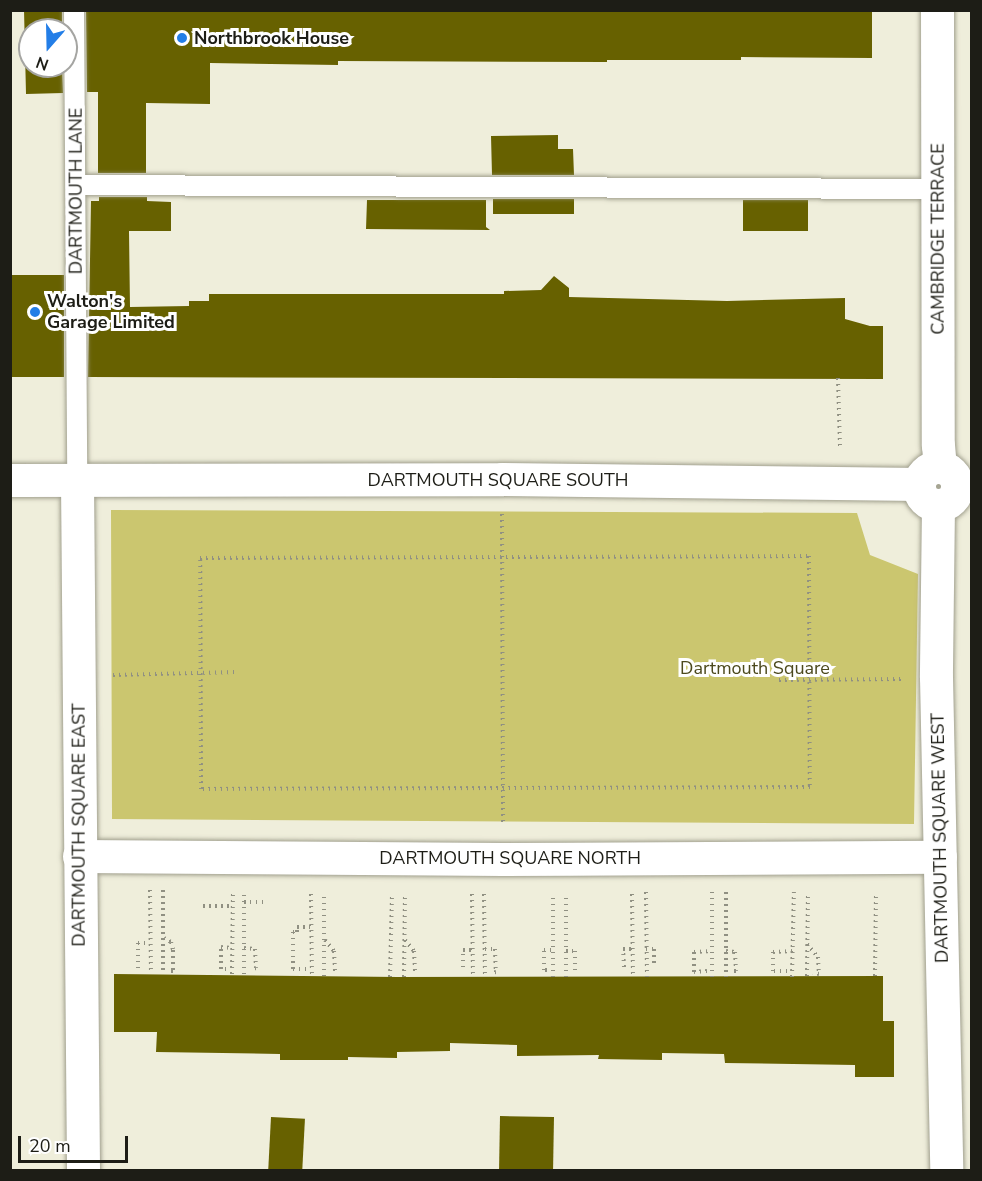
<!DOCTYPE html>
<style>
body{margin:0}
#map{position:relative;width:982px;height:1181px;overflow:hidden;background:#efeedb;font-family:"Nunito Sans",sans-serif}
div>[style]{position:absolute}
.green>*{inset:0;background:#cbc66f}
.building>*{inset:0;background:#676100;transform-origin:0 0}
.path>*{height:4px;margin-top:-2px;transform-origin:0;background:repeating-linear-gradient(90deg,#909082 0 1.5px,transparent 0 6px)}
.roads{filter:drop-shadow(0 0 2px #a09f8d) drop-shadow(0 0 2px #a09f8d)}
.service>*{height:20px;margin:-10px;padding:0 10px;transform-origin:10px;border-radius:10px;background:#fff}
.minor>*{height:33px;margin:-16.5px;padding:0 16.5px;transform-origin:16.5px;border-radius:16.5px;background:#fff}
.tertiary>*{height:33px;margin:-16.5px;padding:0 16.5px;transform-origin:16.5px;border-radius:16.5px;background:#fff}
.tertiary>.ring{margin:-16.5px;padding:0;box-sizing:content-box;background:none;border:33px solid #fff;border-radius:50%}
.dots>*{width:16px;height:16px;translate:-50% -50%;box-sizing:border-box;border:3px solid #fff;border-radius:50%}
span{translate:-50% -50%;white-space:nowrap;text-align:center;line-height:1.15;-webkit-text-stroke:6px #fff;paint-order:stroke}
.poi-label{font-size:18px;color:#1d1d16;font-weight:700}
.left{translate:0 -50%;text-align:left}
.street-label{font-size:18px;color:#1d1d16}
.park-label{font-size:18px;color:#4c491e}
.frame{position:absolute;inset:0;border:12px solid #1d1d16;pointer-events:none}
.north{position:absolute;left:18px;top:18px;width:60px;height:60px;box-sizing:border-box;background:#fff;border:2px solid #a5a5a2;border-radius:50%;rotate:200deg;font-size:16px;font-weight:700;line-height:24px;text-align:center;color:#1d1d16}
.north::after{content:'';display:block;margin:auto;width:21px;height:27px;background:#237ee7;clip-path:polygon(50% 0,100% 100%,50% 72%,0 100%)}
.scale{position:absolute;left:18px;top:1136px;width:110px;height:27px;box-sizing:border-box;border:3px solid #1d1d16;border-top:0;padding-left:8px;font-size:18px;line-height:21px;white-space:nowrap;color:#1d1d16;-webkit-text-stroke:4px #fff;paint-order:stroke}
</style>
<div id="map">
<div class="green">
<div style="clip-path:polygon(111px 510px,857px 513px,870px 555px,918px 574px,914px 824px,112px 819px)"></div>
</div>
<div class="building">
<div style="clip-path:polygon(24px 10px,62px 10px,62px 30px,30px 30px,30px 66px,62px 66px,63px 93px,26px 94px)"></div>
<div style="clip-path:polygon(86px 10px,872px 10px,872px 58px,741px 57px,741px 60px,607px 60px,607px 62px,338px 61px,338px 65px,210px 63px,210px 104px,146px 103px,146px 173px,98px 173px,98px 92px,87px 92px)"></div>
<div style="clip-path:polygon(558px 135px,558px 149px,573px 149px,574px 175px,492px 175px,491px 136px)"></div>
<div style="clip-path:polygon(99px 197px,147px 197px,147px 201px,171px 202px,171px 231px,129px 231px,130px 307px,189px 306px,189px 301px,209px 301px,209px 294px,504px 294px,504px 291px,541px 290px,554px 276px,569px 288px,569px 297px,727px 301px,845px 298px,845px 319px,870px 326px,883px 326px,883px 379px,88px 377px,91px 201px,99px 201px)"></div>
<div style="left:493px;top:199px;width:81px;height:15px"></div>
<div style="clip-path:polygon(367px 200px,486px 200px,486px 227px,490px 230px,366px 229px)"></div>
<div style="left:743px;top:200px;width:65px;height:31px"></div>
<div style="left:64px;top:275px;width:102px;height:54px;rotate:90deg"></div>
<div style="clip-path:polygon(114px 974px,398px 977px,883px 976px,883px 1021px,894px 1021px,894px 1077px,855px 1077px,855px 1065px,725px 1063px,724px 1054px,662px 1053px,662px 1060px,598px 1059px,599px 1055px,517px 1056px,517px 1045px,450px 1043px,450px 1051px,397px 1052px,397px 1058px,348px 1057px,348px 1060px,280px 1060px,280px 1054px,156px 1052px,157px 1032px,114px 1032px)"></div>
<div style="left:500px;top:1116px;width:54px;height:54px;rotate:1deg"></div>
<div style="left:271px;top:1117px;width:34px;height:53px;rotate:3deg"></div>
</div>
<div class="path">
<div style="left:838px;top:378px;width:68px;rotate:88.3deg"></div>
<div style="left:502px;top:514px;width:311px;rotate:89.8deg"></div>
<div style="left:809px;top:556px;width:231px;rotate:89.8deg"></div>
<div style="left:810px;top:787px;width:609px;rotate:179.81deg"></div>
<div style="left:201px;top:789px;width:231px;rotate:-90.2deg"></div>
<div style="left:200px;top:558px;width:609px;rotate:-0.19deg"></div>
<div style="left:113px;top:675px;width:122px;rotate:-1.4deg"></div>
<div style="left:779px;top:680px;width:122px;rotate:-0.5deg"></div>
<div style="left:150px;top:890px;width:84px;rotate:89.3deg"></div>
<div style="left:163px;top:890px;width:84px;rotate:90deg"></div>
<div style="left:646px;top:892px;width:85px;rotate:89.3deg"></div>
<div style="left:726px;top:892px;width:85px;rotate:90deg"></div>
<div style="left:311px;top:894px;width:82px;rotate:89.3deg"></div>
<div style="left:472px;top:894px;width:82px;rotate:89.3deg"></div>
<div style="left:484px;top:894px;width:82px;rotate:89.3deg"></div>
<div style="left:632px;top:894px;width:83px;rotate:89.3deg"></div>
<div style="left:244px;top:902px;width:24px"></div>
<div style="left:203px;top:906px;width:29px"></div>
<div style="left:164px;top:938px;width:8px;rotate:30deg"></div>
<div style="left:171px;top:942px;width:8px;rotate:76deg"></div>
<div style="left:173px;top:950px;width:21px;rotate:90deg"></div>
<div style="left:173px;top:971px;width:3px;rotate:180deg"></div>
<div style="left:325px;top:940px;width:14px;rotate:51deg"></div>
<div style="left:334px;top:951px;width:21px;rotate:87deg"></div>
<div style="left:405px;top:940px;width:14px;rotate:51deg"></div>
<div style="left:414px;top:951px;width:21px;rotate:87deg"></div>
<div style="left:807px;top:944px;width:17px;rotate:50deg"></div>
<div style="left:818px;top:957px;width:17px;rotate:87deg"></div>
<div style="left:819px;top:974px;width:6px;rotate:-171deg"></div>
<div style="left:244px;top:948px;width:11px;rotate:5deg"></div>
<div style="left:255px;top:949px;width:19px;rotate:87deg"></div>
<div style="left:256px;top:968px;width:4px;rotate:166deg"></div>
<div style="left:485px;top:949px;width:10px"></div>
<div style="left:495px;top:949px;width:23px;rotate:88deg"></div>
<div style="left:496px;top:972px;width:5px;rotate:169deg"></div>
<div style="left:646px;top:949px;width:8px"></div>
<div style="left:654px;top:949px;width:16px;rotate:90deg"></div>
<div style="left:566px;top:951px;width:9px"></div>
<div style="left:575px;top:951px;width:24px;rotate:90deg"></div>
<div style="left:726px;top:951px;width:9px;rotate:6deg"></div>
<div style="left:735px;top:952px;width:19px;rotate:87deg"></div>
<div style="left:736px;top:971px;width:4px;rotate:180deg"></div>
<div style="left:463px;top:967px;width:17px;rotate:-90deg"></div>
<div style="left:463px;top:950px;width:9px"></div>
<div style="left:624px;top:967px;width:18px;rotate:-93deg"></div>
<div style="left:623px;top:949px;width:9px"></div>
<div style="left:138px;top:968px;width:25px;rotate:-90deg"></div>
<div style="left:138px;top:943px;width:12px"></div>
<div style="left:226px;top:969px;width:5px;rotate:180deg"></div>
<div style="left:221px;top:969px;width:22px;rotate:-90deg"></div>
<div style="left:221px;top:947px;width:11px;rotate:5deg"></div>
<div style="left:306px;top:969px;width:13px;rotate:180deg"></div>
<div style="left:293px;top:969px;width:37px;rotate:-90deg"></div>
<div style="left:293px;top:932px;width:4px"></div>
<div style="left:297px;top:932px;width:5px;rotate:-90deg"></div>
<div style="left:297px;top:927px;width:14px"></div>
<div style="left:547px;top:970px;width:3px;rotate:180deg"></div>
<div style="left:544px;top:970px;width:20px;rotate:-90deg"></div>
<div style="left:544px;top:950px;width:9px"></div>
<div style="left:707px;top:971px;width:13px;rotate:176deg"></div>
<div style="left:694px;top:972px;width:20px;rotate:-90deg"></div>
<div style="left:694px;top:952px;width:18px;rotate:-3deg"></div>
<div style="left:787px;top:971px;width:14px;rotate:180deg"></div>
<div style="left:773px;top:971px;width:19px;rotate:-90deg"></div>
<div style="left:773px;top:952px;width:20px;rotate:-3deg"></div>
<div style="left:232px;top:974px;width:81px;rotate:-89.3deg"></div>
<div style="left:244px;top:974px;width:84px;rotate:-90deg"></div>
<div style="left:324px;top:976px;width:83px;rotate:-90deg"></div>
<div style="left:807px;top:976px;width:84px;rotate:-89.3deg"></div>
<div style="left:875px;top:976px;width:84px;rotate:-89.3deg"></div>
<div style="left:390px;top:977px;width:83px;rotate:-88.6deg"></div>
<div style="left:404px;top:977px;width:83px;rotate:-89.3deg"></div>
<div style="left:553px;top:977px;width:83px;rotate:-90deg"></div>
<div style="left:566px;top:977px;width:83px;rotate:-90deg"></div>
<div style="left:712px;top:977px;width:85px;rotate:-90deg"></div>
<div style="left:792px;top:977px;width:85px;rotate:-88.7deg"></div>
</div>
<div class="roads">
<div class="service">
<div style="left:74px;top:10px;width:470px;rotate:89.6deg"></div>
<div style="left:76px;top:185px;width:862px;rotate:0.27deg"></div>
</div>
<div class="minor">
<div style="left:937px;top:10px;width:435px;rotate:89.9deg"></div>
<div style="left:938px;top:445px;width:22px;rotate:85deg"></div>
<div style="left:77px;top:480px;width:690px;rotate:89.5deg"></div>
<div style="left:938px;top:505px;width:172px;rotate:90.7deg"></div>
<div style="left:936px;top:677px;width:493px;rotate:88.8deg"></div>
<div style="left:79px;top:856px;width:424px;rotate:0.4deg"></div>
<div style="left:503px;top:859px;width:437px;rotate:-0.3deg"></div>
</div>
<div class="tertiary">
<div class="ring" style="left:919px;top:467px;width:5px;height:5px"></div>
<div style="left:10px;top:480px;width:492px;rotate:-0.1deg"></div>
<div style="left:502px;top:479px;width:417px;rotate:0.7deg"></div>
</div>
</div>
<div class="dots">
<div style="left:182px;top:38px;background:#237ee7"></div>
<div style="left:35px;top:312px;background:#237ee7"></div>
</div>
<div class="poi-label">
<span class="left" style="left:194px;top:38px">Northbrook House</span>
<span class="left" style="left:47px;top:312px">Walton's<br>Garage Limited</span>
</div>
<div class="street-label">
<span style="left:76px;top:191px;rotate:-90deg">DARTMOUTH LANE</span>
<span style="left:938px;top:239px;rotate:-90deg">CAMBRIDGE TERRACE</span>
<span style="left:498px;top:480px">DARTMOUTH SQUARE SOUTH</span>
<span style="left:79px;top:825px;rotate:-90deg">DARTMOUTH SQUARE EAST</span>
<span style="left:940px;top:838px;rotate:-91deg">DARTMOUTH SQUARE WEST</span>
<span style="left:510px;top:858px">DARTMOUTH SQUARE NORTH</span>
</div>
<div class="park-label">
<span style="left:755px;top:668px">Dartmouth Square</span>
</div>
<div class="frame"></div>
<div class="north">N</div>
<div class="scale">20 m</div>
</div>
